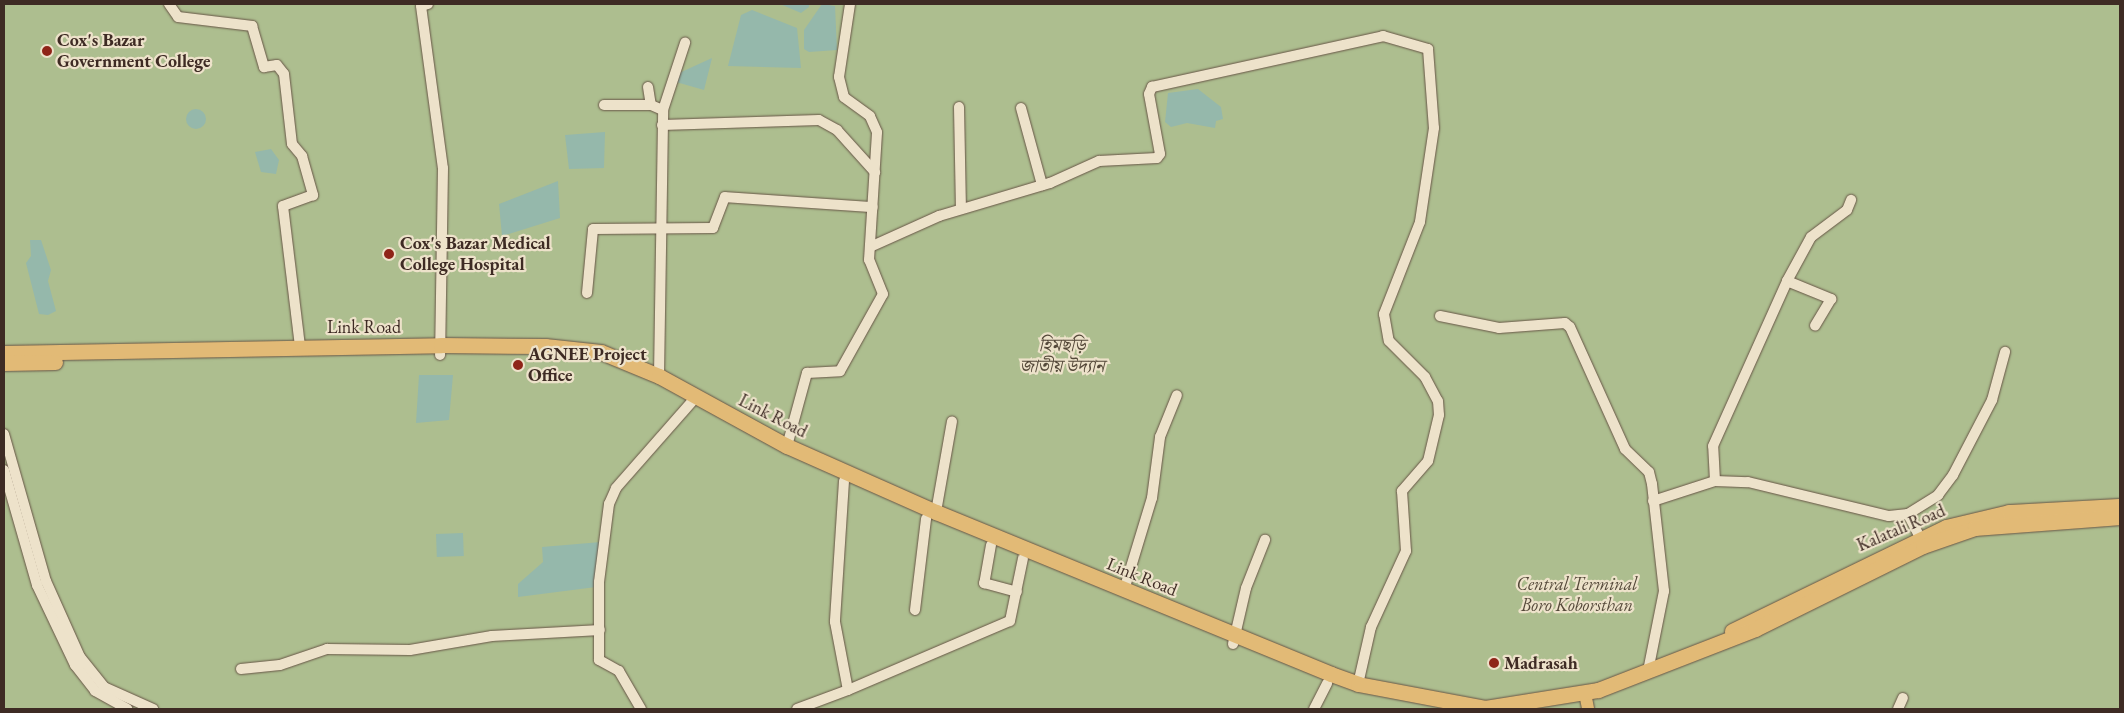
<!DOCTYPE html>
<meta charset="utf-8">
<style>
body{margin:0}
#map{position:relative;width:2124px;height:713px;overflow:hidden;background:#e3d3ad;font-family:"EB Garamond","Noto Serif Bengali",serif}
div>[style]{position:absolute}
.green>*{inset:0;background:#adbe8f;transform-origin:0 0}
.water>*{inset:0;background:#95b8ab;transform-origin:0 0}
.round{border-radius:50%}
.roads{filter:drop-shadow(0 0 1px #675546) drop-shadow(0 0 1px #675546)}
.minor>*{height:10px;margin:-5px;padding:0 5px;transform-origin:5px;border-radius:5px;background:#ede2ca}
.major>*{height:12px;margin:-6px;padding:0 6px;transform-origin:6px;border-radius:6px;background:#e2ba76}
.highway>*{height:15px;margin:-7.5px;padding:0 7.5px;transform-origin:7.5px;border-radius:7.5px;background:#e2ba76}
.dots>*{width:14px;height:14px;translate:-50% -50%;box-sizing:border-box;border:2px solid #ede2ca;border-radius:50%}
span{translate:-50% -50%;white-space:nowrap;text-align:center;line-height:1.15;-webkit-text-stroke:4.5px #ede2ca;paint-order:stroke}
.poi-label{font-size:18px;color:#3e2b24;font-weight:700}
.left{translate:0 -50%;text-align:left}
.street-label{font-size:18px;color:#3e2b24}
.park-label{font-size:18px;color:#544839;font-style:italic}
.frame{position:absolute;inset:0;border:5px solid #3e2b24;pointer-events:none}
</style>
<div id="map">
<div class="green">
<div style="left:4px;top:4px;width:2116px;height:705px"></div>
</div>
<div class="water">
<div style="clip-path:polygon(780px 4px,809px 4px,809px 7px,801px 13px)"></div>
<div style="clip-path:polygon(822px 4px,835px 6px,837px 50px,809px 52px,804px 49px,804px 30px)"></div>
<div style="clip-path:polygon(752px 10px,797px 28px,801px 68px,728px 66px,741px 15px)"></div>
<div style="clip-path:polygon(712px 58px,704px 90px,676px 82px,677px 74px)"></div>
<div style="clip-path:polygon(1198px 89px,1221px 107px,1223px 119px,1216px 121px,1215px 128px,1187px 123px,1171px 127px,1165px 122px,1168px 93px)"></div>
<div class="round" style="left:186px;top:109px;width:20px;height:20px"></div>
<div style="clip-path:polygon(605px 132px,604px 168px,569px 169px,565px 135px)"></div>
<div style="clip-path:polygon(271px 149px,279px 160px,276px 174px,261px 172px,255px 152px)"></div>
<div style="clip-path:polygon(558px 181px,560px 218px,502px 236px,499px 204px)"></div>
<div style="clip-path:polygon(30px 240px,41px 240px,51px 270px,48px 281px,56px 311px,48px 315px,39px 314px,26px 263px,31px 256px)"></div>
<div style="clip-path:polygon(419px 375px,453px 375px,449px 420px,416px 423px)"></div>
<div style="left:463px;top:533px;width:23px;height:27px;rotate:88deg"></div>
<div style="clip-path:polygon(601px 542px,596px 587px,518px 597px,518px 584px,543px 562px,542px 547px)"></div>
</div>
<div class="roads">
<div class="minor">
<div style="left:169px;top:4px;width:16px;rotate:55deg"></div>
<div style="left:178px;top:17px;width:75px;rotate:6.9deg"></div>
<div style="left:252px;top:26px;width:43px;rotate:73.7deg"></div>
<div style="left:264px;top:67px;width:13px;rotate:-9deg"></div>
<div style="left:277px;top:65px;width:11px;rotate:52deg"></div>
<div style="left:284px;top:74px;width:70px;rotate:83.5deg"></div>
<div style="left:292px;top:144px;width:16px;rotate:50deg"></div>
<div style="left:302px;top:156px;width:41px;rotate:74.2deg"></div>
<div style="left:313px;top:195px;width:32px;rotate:160deg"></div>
<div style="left:283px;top:206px;width:141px;rotate:83.1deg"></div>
<div style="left:428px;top:4px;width:7px;rotate:164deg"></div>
<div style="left:421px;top:6px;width:163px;rotate:82.3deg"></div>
<div style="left:443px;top:168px;width:187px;rotate:90.9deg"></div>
<div style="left:648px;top:87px;width:18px;rotate:81deg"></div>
<div style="left:604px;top:105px;width:47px"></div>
<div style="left:651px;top:105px;width:13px;rotate:23deg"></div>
<div style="left:959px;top:107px;width:101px;rotate:88.9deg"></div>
<div style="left:1021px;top:108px;width:80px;rotate:74.7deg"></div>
<div style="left:662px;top:125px;width:157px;rotate:-1.8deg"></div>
<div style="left:819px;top:120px;width:21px;rotate:29deg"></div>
<div style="left:837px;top:130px;width:57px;rotate:47.9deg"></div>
<div style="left:870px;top:247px;width:76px;rotate:-24.2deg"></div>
<div style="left:939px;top:216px;width:116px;rotate:-16.6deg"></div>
<div style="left:1050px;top:183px;width:54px;rotate:-24.2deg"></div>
<div style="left:1099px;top:161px;width:58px;rotate:-3deg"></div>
<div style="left:1157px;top:158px;width:5px;rotate:-53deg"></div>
<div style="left:1160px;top:154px;width:61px;rotate:-100.4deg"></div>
<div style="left:1149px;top:94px;width:8px;rotate:-67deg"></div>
<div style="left:1152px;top:87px;width:237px;rotate:-12.4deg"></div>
<div style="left:1383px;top:36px;width:47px;rotate:16.1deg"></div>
<div style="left:1428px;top:49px;width:79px;rotate:85.7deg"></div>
<div style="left:1434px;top:128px;width:95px;rotate:98.5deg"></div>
<div style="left:1420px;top:222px;width:99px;rotate:111.4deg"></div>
<div style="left:1384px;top:314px;width:27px;rotate:80deg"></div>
<div style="left:1389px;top:341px;width:51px;rotate:45deg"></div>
<div style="left:1425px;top:377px;width:27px;rotate:62deg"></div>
<div style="left:1438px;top:401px;width:14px;rotate:86deg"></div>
<div style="left:1439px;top:415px;width:47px;rotate:103.4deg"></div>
<div style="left:1428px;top:461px;width:40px;rotate:131deg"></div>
<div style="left:1402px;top:491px;width:60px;rotate:86.2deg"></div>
<div style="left:1406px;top:551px;width:84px;rotate:114.7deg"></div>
<div style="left:1371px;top:627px;width:58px;rotate:102.8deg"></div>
<div style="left:1787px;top:281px;width:48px;rotate:22.2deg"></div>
<div style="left:1831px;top:299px;width:31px;rotate:121deg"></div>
<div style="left:587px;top:293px;width:64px;rotate:-84.6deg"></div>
<div style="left:593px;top:229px;width:120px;rotate:-0.5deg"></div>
<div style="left:713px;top:228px;width:33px;rotate:-69deg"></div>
<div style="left:725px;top:197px;width:148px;rotate:3.9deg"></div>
<div style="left:1440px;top:316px;width:60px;rotate:11.5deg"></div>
<div style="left:1499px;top:328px;width:66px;rotate:-4.3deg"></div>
<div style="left:1565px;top:323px;width:6px;rotate:39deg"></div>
<div style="left:1570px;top:327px;width:134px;rotate:65.7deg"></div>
<div style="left:1625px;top:449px;width:33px;rotate:44deg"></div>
<div style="left:1649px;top:472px;width:12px;rotate:76deg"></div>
<div style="left:1652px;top:484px;width:108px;rotate:83.6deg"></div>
<div style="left:1664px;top:591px;width:82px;rotate:101.3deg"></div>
<div style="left:659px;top:376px;width:266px;rotate:-89.1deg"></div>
<div style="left:663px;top:110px;width:71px;rotate:-71.8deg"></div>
<div style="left:4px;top:434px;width:153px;rotate:74.1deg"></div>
<div style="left:46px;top:581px;width:83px;rotate:65.9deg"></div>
<div style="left:80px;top:657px;width:38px;rotate:51deg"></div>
<div style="left:104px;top:687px;width:54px;rotate:24.2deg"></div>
<div style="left:787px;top:446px;width:76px;rotate:-74.7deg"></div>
<div style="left:807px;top:373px;width:33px;rotate:-3deg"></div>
<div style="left:840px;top:371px;width:88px;rotate:-60.8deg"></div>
<div style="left:883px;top:294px;width:37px;rotate:-112deg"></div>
<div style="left:869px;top:260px;width:128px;rotate:-86.4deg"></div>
<div style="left:877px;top:132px;width:17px;rotate:-114deg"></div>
<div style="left:870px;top:116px;width:32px;rotate:-144deg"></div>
<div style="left:844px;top:97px;width:21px;rotate:-104deg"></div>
<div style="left:839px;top:77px;width:74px;rotate:-81.4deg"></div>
<div style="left:4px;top:470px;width:120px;rotate:74deg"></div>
<div style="left:37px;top:585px;width:89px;rotate:64.6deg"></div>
<div style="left:75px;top:665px;width:33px;rotate:52deg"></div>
<div style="left:95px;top:691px;width:37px;rotate:29deg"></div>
<div style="left:844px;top:481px;width:141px;rotate:93.7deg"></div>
<div style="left:835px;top:622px;width:69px;rotate:79.2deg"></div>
<div style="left:848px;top:690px;width:176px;rotate:-23.1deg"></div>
<div style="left:1010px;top:621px;width:64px;rotate:-78.3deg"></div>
<div style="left:1715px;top:481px;width:35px;rotate:-93deg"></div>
<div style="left:1713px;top:446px;width:181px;rotate:-65.8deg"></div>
<div style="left:1787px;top:281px;width:50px;rotate:-61.4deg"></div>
<div style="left:1811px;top:237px;width:45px;rotate:-36.9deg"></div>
<div style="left:1847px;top:210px;width:11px;rotate:-68deg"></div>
<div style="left:1653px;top:501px;width:65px;rotate:-17.9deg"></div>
<div style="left:1715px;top:481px;width:33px;rotate:2deg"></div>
<div style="left:1748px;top:482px;width:145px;rotate:13.6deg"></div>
<div style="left:1889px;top:516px;width:19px;rotate:-6deg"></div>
<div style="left:1908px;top:514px;width:25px;rotate:63deg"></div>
<div style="left:936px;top:512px;width:92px;rotate:-80deg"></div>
<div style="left:1908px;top:514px;width:36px;rotate:-32deg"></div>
<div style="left:1938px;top:495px;width:25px;rotate:-53deg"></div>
<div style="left:1953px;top:475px;width:85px;rotate:-62.5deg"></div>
<div style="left:1992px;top:400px;width:50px;rotate:-74.8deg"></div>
<div style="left:991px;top:545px;width:39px;rotate:100deg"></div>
<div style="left:984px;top:583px;width:34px;rotate:15deg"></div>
<div style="left:1124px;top:590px;width:96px;rotate:-73.1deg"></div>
<div style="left:1152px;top:498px;width:62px;rotate:-82.5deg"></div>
<div style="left:1160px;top:437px;width:45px;rotate:-68deg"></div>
<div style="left:915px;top:610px;width:92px;rotate:-83.1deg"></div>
<div style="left:1233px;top:644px;width:57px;rotate:-76.9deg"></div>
<div style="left:1246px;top:588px;width:52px;rotate:-68.4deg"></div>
<div style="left:241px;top:669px;width:39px;rotate:-6deg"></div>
<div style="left:280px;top:665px;width:50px;rotate:-18.8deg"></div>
<div style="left:327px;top:649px;width:83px;rotate:0.7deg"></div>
<div style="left:410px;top:650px;width:83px;rotate:-9.7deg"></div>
<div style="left:492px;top:636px;width:108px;rotate:-3.2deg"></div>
<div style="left:641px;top:709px;width:44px;rotate:-120.1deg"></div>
<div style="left:619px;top:671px;width:23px;rotate:-151deg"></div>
<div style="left:599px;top:660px;width:78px;rotate:-90deg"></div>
<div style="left:599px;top:582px;width:79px;rotate:-82.7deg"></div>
<div style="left:609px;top:504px;width:17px;rotate:-66deg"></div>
<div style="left:616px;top:488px;width:121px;rotate:-48.7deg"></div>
<div style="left:797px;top:709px;width:54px;rotate:-20.4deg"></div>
<div style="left:1314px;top:709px;width:29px;rotate:-63deg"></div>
<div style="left:1898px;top:709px;width:12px;rotate:-66deg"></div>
</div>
<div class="major">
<div style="left:1585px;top:693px;width:16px;rotate:79deg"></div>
</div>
<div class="highway">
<div style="left:4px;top:353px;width:437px;rotate:-1deg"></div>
<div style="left:441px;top:345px;width:104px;rotate:0.6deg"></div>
<div style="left:545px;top:346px;width:56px;rotate:6.1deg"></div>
<div style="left:601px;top:352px;width:63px;rotate:22.5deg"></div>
<div style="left:659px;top:376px;width:146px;rotate:28.7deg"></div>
<div style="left:787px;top:446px;width:163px;rotate:23.9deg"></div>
<div style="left:936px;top:512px;width:427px;rotate:22.3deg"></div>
<div style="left:1331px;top:674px;width:29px;rotate:20deg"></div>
<div style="left:1358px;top:684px;width:129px;rotate:10.7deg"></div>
<div style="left:4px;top:363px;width:51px;rotate:-1.1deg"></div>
<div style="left:1732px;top:631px;width:238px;rotate:-25.9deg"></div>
<div style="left:1946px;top:527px;width:65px;rotate:-13.4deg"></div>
<div style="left:2009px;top:512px;width:111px;rotate:-3.1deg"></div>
<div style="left:1479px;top:709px;width:121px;rotate:-9.1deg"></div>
<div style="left:1598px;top:690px;width:168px;rotate:-21.2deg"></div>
<div style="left:1755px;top:629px;width:187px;rotate:-26.3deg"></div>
<div style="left:1923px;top:546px;width:55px;rotate:-19.1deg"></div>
<div style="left:1975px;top:528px;width:145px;rotate:-4.3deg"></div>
</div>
</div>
<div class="dots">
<div style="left:47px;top:51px;background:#8f2418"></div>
<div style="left:389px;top:254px;background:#8f2418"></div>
<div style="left:518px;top:365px;background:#8f2418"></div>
<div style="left:1494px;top:663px;background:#8f2418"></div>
</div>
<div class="poi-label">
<span class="left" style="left:57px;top:51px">Cox's Bazar<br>Government College</span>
<span class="left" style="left:400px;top:254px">Cox's Bazar Medical<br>College Hospital</span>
<span class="left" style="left:528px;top:365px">AGNEE Project<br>Office</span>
<span class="left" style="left:1504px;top:663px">Madrasah</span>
</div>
<div class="street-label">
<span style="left:364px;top:327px">Link Road</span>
<span style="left:773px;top:416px;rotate:27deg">Link Road</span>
<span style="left:1901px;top:528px;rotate:-23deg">Kalatali Road</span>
<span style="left:1142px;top:577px;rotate:22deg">Link Road</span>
</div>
<div class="park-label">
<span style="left:1062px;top:356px">হিমছড়ি<br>জাতীয় উদ্যান</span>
<span style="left:1577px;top:595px">Central Terminal<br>Boro Koborsthan</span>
</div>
<div class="frame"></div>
</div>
